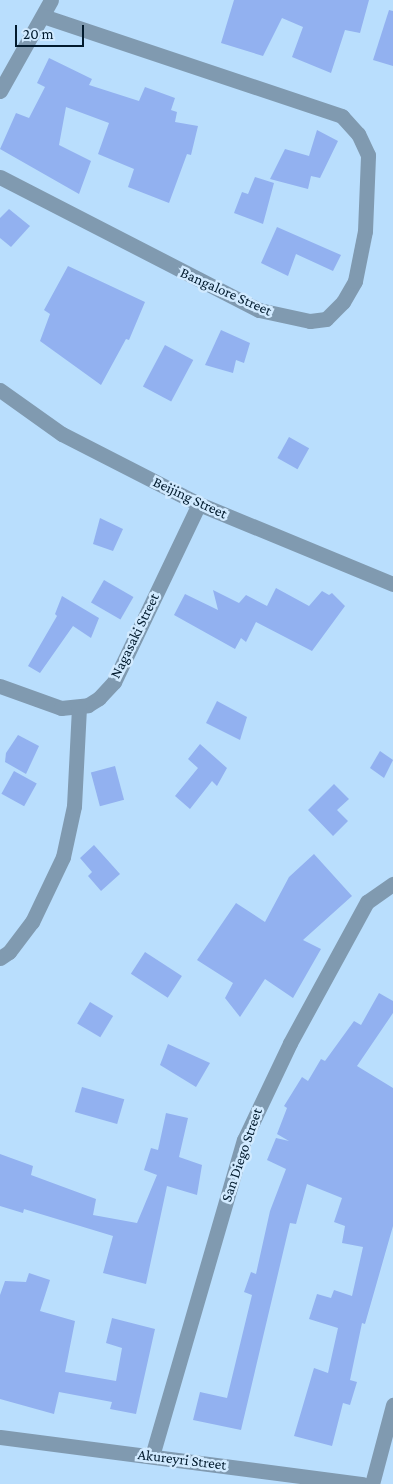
<!DOCTYPE html>
<style>
body{margin:0}
#map{position:relative;width:393px;height:1484px;overflow:hidden;background:#b9defd;font-family:"Crimson Pro",serif}
div>[style]{position:absolute}
.building>*{inset:0;background:#92b1f0;transform-origin:0 0}
.minor>*{height:15px;margin:-7.5px;padding:0 7.5px;transform-origin:7.5px;border-radius:7.5px;background:#809ab0}
span{translate:-50% -50%;white-space:nowrap;text-align:center;line-height:1.15;-webkit-text-stroke:5px #d1eaff;paint-order:stroke}
.street-label{font-size:15px;color:#021b2e}
.scale{position:absolute;left:15px;top:25px;width:69px;height:22px;box-sizing:border-box;border:2px solid #021b2e;border-top:0;padding-left:6px;font-size:15px;line-height:18px;white-space:nowrap;color:#021b2e;-webkit-text-stroke:4px #d1eaff;paint-order:stroke}
</style>
<div id="map">
<div class="building">
<div style="clip-path:polygon(234px 0,369px 0,360px 33px,345px 30px,331px 73px,292px 57px,303px 27px,282px 18px,263px 56px,221px 43px)"></div>
<div style="clip-path:polygon(389px 10px,393px 11px,393px 66px,373px 60px)"></div>
<div style="clip-path:polygon(49px 58px,92px 79px,89px 85px,139px 101px,145px 87px,175px 98px,171px 110px,177px 112px,175px 122px,198px 126px,191px 155px,187px 154px,169px 203px,128px 187px,134px 169px,98px 154px,109px 123px,66px 107px,59px 145px,91px 161px,79px 194px,0 149px,16px 113px,29px 118px,45px 87px,37px 83px)"></div>
<div style="clip-path:polygon(317px 130px,338px 141px,320px 178px,311px 176px,308px 189px,270px 179px,285px 149px,309px 156px)"></div>
<div style="clip-path:polygon(255px 177px,274px 183px,263px 224px,234px 213px,242px 192px,248px 194px)"></div>
<div style="clip-path:polygon(9px 209px,30px 226px,11px 247px,0 238px,0 218px)"></div>
<div style="clip-path:polygon(277px 227px,341px 255px,333px 271px,296px 254px,288px 276px,261px 263px)"></div>
<div style="clip-path:polygon(68px 266px,145px 302px,129px 340px,126px 339px,101px 385px,40px 341px,50px 314px,44px 310px)"></div>
<div style="clip-path:polygon(221px 330px,250px 343px,244px 363px,236px 360px,233px 373px,205px 365px)"></div>
<div style="left:165px;top:345px;width:32px;height:47px;rotate:28deg"></div>
<div style="left:289px;top:437px;width:23px;height:24px;rotate:29deg"></div>
<div style="clip-path:polygon(100px 518px,123px 529px,113px 551px,93px 544px)"></div>
<div style="left:104px;top:580px;width:34px;height:26px;rotate:30deg"></div>
<div style="clip-path:polygon(276px 588px,309px 606px,322px 591px,329px 595px,332px 593px,345px 606px,312px 651px,256px 622px,246px 642px,241px 638px,235px 649px,174px 615px,185px 594px,218px 610px,213px 590px,239px 603px,246px 595px,267px 606px)"></div>
<div style="clip-path:polygon(62px 596px,99px 618px,91px 638px,73px 626px,40px 673px,28px 666px,57px 616px,55px 614px)"></div>
<div style="clip-path:polygon(217px 701px,247px 717px,240px 740px,206px 723px)"></div>
<div style="clip-path:polygon(18px 735px,39px 746px,26px 774px,5px 762px,6px 753px)"></div>
<div style="clip-path:polygon(200px 744px,227px 768px,217px 786px,212px 781px,190px 809px,175px 796px,198px 768px,188px 759px)"></div>
<div style="clip-path:polygon(380px 751px,393px 760px,384px 778px,370px 768px)"></div>
<div style="left:115px;top:766px;width:35px;height:25px;rotate:75deg"></div>
<div style="left:14px;top:771px;width:26px;height:26px;rotate:29deg"></div>
<div style="clip-path:polygon(334px 784px,349px 799px,337px 810px,348px 821px,333px 836px,308px 810px)"></div>
<div style="clip-path:polygon(94px 845px,120px 874px,101px 891px,88px 876px,92px 872px,80px 858px)"></div>
<div style="clip-path:polygon(314px 854px,352px 896px,303px 940px,321px 949px,293px 998px,265px 979px,240px 1017px,225px 998px,233px 983px,197px 960px,236px 903px,265px 922px,289px 877px)"></div>
<div style="left:145px;top:952px;width:44px;height:26px;rotate:33deg"></div>
<div style="clip-path:polygon(379px 993px,393px 1001px,393px 1013px,357px 1066px,393px 1088px,393px 1226px,365px 1324px,362px 1323px,350px 1380px,357px 1382px,350px 1405px,343px 1403px,332px 1446px,294px 1436px,314px 1368px,328px 1373px,338px 1328px,309px 1319px,317px 1294px,331px 1298px,334px 1290px,352px 1296px,363px 1247px,342px 1243px,345px 1226px,334px 1222px,342px 1198px,307px 1184px,296px 1224px,290px 1223px,241px 1430px,193px 1420px,200px 1392px,227px 1398px,252px 1295px,244px 1292px,251px 1272px,256px 1274px,270px 1211px,286px 1169px,267px 1160px,276px 1138px,289px 1141px,277px 1134px,287px 1108px,284px 1106px,302px 1077px,308px 1081px,321px 1059px,325px 1061px,354px 1021px,361px 1025px)"></div>
<div style="left:90px;top:1002px;width:27px;height:25px;rotate:31deg"></div>
<div style="clip-path:polygon(168px 1044px,210px 1063px,196px 1087px,160px 1065px)"></div>
<div style="left:82px;top:1087px;width:44px;height:26px;rotate:16deg"></div>
<div style="clip-path:polygon(166px 1113px,188px 1118px,179px 1157px,202px 1165px,197px 1195px,167px 1186px,146px 1284px,103px 1273px,113px 1236px,24px 1209px,23px 1213px,0 1206px,0 1154px,33px 1166px,31px 1175px,96px 1199px,93px 1215px,137px 1223px,157px 1175px,144px 1170px,151px 1148px,158px 1150px)"></div>
<div style="clip-path:polygon(29px 1273px,50px 1280px,40px 1311px,75px 1321px,65px 1372px,116px 1381px,122px 1348px,106px 1343px,112px 1318px,155px 1329px,136px 1414px,110px 1409px,112px 1402px,59px 1392px,54px 1414px,0 1399px,0 1295px,5px 1281px,26px 1282px)"></div>
</div>
<div class="minor">
<div style="left:0;top:91px;width:104px;rotate:-60.7deg"></div>
<div style="left:0;top:177px;width:291px;rotate:27.2deg"></div>
<div style="left:259px;top:310px;width:52px;rotate:12.2deg"></div>
<div style="left:310px;top:321px;width:16px;rotate:-7deg"></div>
<div style="left:326px;top:319px;width:24px;rotate:-45deg"></div>
<div style="left:343px;top:302px;width:24px;rotate:-60deg"></div>
<div style="left:355px;top:281px;width:51px;rotate:-78.7deg"></div>
<div style="left:365px;top:231px;width:76px;rotate:-87.7deg"></div>
<div style="left:368px;top:155px;width:23px;rotate:-115deg"></div>
<div style="left:358px;top:134px;width:24px;rotate:-132deg"></div>
<div style="left:342px;top:116px;width:315px;rotate:-161.5deg"></div>
<div style="left:0;top:390px;width:76px;rotate:35.4deg"></div>
<div style="left:62px;top:434px;width:154px;rotate:27.1deg"></div>
<div style="left:199px;top:504px;width:210px;rotate:22.4deg"></div>
<div style="left:0;top:686px;width:65px;rotate:19.8deg"></div>
<div style="left:61px;top:708px;width:27px;rotate:-6deg"></div>
<div style="left:88px;top:705px;width:13px;rotate:-32deg"></div>
<div style="left:99px;top:698px;width:22px;rotate:-47deg"></div>
<div style="left:114px;top:682px;width:197px;rotate:-64.5deg"></div>
<div style="left:0;top:958px;width:11px;rotate:-34deg"></div>
<div style="left:9px;top:952px;width:38px;rotate:-53deg"></div>
<div style="left:32px;top:922px;width:72px;rotate:-64.5deg"></div>
<div style="left:63px;top:857px;width:52px;rotate:-77.8deg"></div>
<div style="left:74px;top:806px;width:99px;rotate:-87.1deg"></div>
<div style="left:0;top:1437px;width:366px;rotate:7.4deg"></div>
<div style="left:152px;top:1456px;width:329px;rotate:-73.8deg"></div>
<div style="left:244px;top:1140px;width:107px;rotate:-64.6deg"></div>
<div style="left:290px;top:1043px;width:161px;rotate:-61.4deg"></div>
<div style="left:367px;top:902px;width:32px;rotate:-35deg"></div>
<div style="left:372px;top:1484px;width:82px;rotate:-75.1deg"></div>
</div>
<div class="street-label">
<span style="left:226px;top:292px;rotate:24deg">Bangalore Street</span>
<span style="left:190px;top:498px;rotate:25deg">Beijing Street</span>
<span style="left:135px;top:636px;rotate:-64deg">Nagasaki Street</span>
<span style="left:242px;top:1155px;rotate:-71deg">San Diego Street</span>
<span style="left:182px;top:1460px;rotate:7deg">Akureyri Street</span>
</div>
<div class="scale">20 m</div>
</div>
